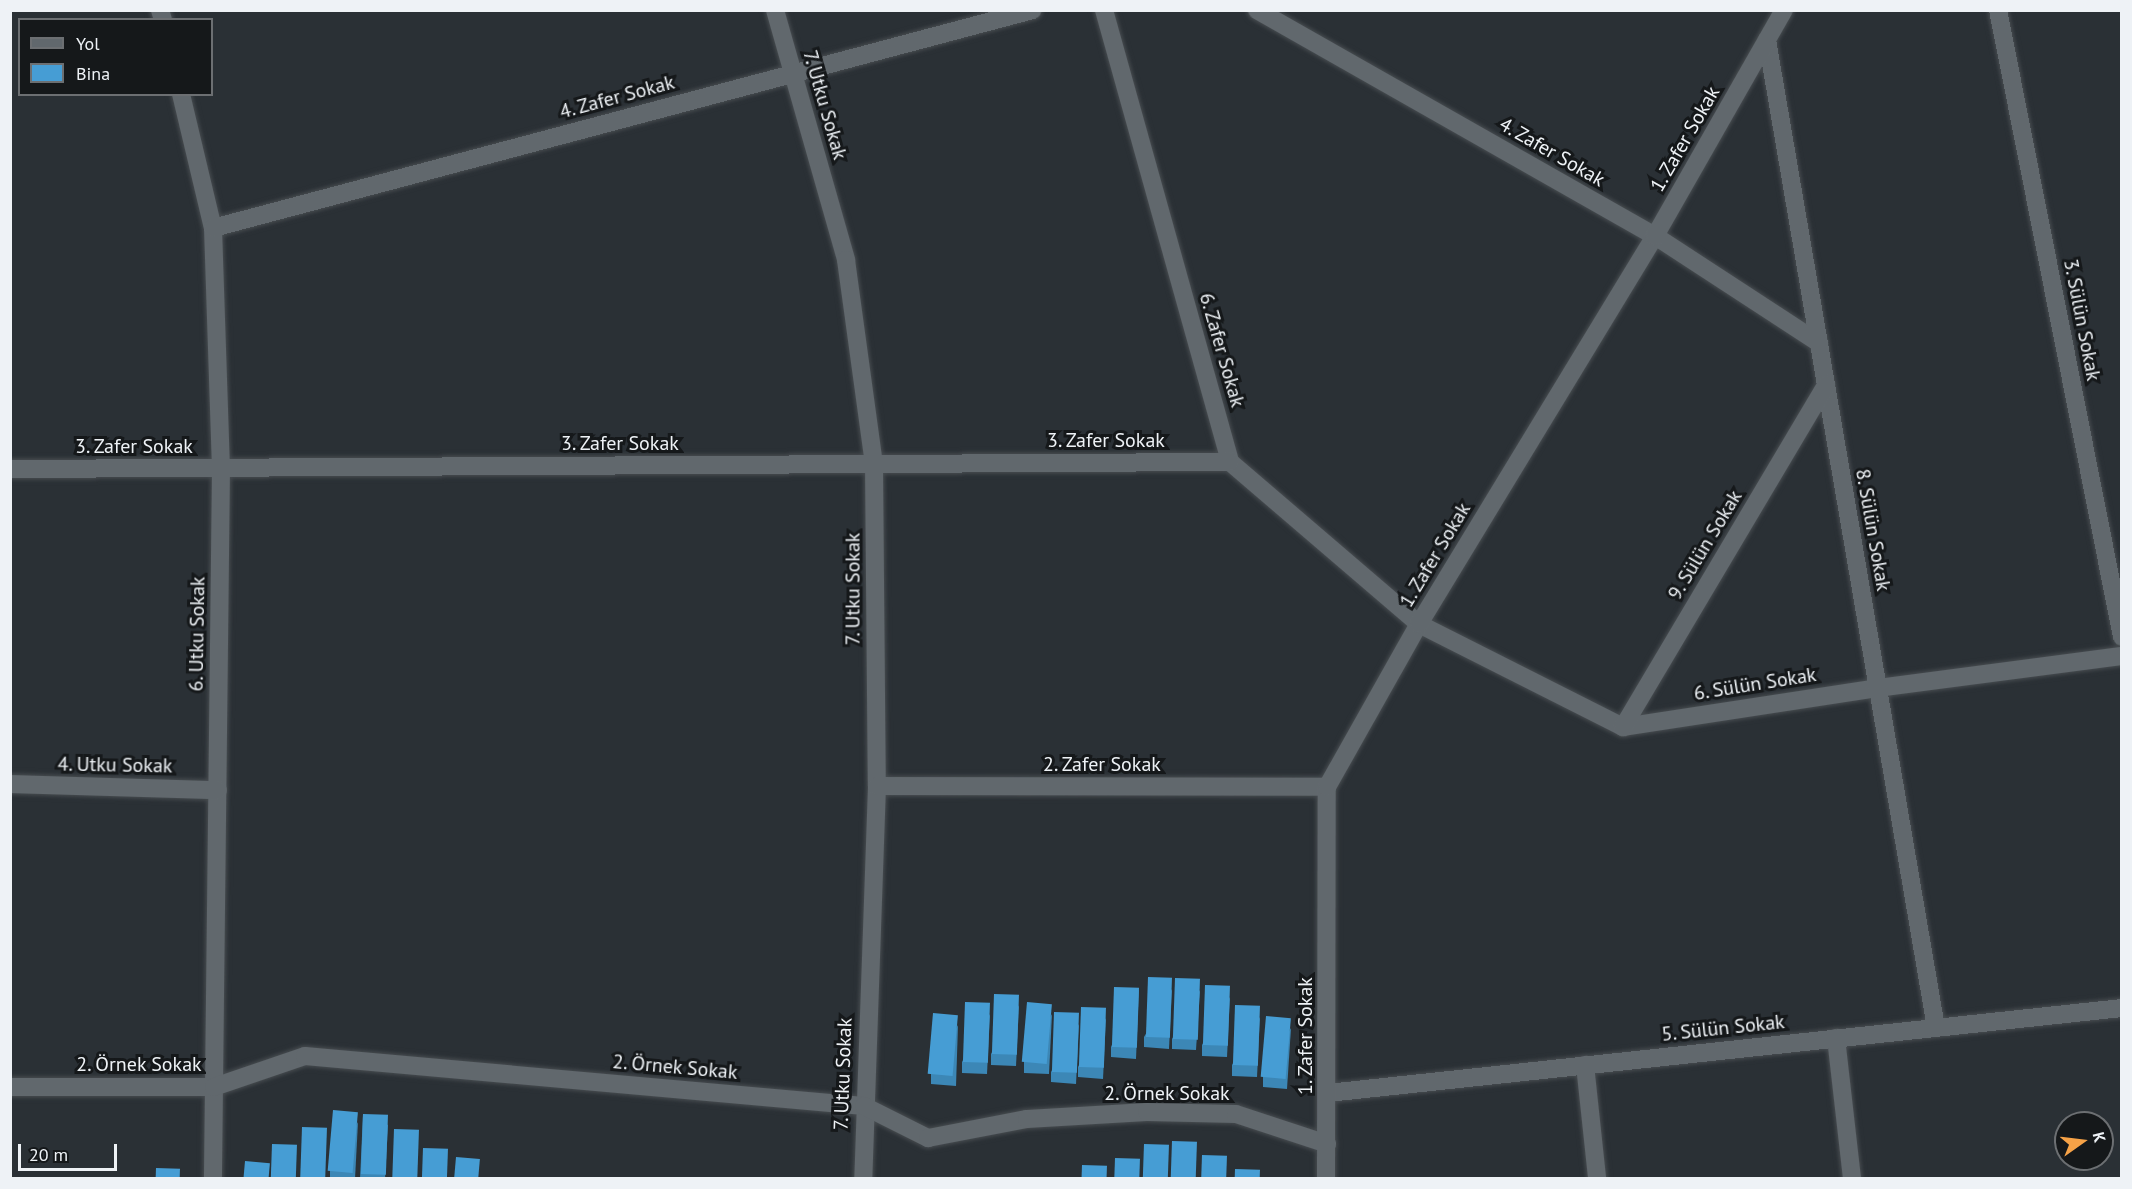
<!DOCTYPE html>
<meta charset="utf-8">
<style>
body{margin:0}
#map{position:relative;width:2132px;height:1189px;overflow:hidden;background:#2a3035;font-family:"PT Sans",sans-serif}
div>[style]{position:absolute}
.roads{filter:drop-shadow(0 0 2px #474c50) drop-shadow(0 0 2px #474c50)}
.street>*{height:18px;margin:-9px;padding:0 9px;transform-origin:9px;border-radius:9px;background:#61686d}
.wall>*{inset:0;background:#3c87b6}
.building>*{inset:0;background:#469dd4;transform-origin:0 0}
span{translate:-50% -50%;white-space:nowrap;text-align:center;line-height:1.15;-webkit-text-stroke:6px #15181a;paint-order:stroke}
.street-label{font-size:20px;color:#eef2f6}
.frame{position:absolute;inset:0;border:12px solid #eef2f6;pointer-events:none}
.legend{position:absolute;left:18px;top:18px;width:195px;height:78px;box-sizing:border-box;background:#15181a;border:2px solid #6c6f72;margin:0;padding:8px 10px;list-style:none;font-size:18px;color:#eef2f6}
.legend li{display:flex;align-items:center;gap:12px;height:30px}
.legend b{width:30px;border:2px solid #6c6f72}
.north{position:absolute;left:2054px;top:1111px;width:60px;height:60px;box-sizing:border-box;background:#15181a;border:2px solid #6c6f72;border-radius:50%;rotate:76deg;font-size:16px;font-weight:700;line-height:24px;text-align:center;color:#eef2f6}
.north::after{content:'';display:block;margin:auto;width:21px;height:27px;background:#f6a247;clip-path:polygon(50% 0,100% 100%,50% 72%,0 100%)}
.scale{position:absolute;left:18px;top:1144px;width:99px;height:27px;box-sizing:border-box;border:3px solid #eef2f6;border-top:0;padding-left:8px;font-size:18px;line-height:21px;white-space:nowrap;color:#eef2f6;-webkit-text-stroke:4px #15181a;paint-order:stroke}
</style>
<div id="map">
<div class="roads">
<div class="street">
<div style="left:160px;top:10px;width:10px;rotate:73deg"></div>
<div style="left:775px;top:10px;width:260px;rotate:74.1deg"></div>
<div style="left:846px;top:260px;width:206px;rotate:82.2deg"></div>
<div style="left:874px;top:464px;width:322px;rotate:89.5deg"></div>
<div style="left:877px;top:786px;width:392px;rotate:92deg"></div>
<div style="left:1104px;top:10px;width:469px;rotate:74.4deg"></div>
<div style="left:1230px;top:462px;width:249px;rotate:40.6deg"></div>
<div style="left:1419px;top:624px;width:229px;rotate:26.8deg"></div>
<div style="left:1623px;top:727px;width:258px;rotate:-8.7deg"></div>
<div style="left:1878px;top:688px;width:246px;rotate:-7.5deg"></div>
<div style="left:1257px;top:10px;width:458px;rotate:29.6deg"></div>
<div style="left:1655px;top:236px;width:196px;rotate:33.1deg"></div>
<div style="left:1998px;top:10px;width:639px;rotate:78.81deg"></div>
<div style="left:1767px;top:40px;width:1002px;rotate:80.29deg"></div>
<div style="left:181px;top:94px;width:138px;rotate:76.6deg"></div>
<div style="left:213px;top:228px;width:240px;rotate:88.1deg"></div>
<div style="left:221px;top:468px;width:710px;rotate:90.65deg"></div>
<div style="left:213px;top:228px;width:848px;rotate:-14.89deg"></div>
<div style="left:10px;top:469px;width:1220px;rotate:-0.33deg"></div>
<div style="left:1623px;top:727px;width:398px;rotate:-59.3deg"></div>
<div style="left:10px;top:784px;width:208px;rotate:1.7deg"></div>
<div style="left:877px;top:786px;width:450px;rotate:0.1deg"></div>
<div style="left:1836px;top:1038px;width:141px;rotate:83.5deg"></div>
<div style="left:1585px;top:1065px;width:114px;rotate:83.9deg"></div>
<div style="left:10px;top:1087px;width:204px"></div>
<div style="left:214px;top:1087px;width:96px;rotate:-18.8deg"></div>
<div style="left:305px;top:1056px;width:561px;rotate:5.11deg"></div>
<div style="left:864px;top:1106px;width:72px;rotate:26.6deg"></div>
<div style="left:928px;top:1138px;width:101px;rotate:-10.9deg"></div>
<div style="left:1027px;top:1119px;width:120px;rotate:-3.3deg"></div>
<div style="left:1147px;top:1112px;width:89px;rotate:1.3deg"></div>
<div style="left:1236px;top:1114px;width:96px;rotate:18.2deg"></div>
<div style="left:1328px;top:1093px;width:799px;rotate:-6.11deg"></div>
<div style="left:1326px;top:1178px;width:391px;rotate:-89.9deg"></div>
<div style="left:1327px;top:787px;width:187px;rotate:-60.6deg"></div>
<div style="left:1419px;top:624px;width:454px;rotate:-58.7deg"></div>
<div style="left:1655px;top:236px;width:260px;rotate:-60.3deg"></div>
</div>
</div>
<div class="wall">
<div style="clip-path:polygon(1139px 988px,1136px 1059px,1111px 1057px,1111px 1047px)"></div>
<div style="clip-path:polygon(1172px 989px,1169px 1049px,1144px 1047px,1144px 1037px)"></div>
<div style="clip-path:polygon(1200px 990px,1196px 1050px,1172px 1049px,1172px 1039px)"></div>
<div style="clip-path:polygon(1230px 997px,1227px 1057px,1202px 1056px,1202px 1045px)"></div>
<div style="clip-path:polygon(1019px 1005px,1016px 1066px,991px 1065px,991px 1054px)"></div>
<div style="clip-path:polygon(990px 1014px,987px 1074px,962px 1073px,962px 1062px)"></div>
<div style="clip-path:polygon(1052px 1014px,1049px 1074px,1024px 1073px,1024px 1062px)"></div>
<div style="clip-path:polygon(1260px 1017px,1257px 1077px,1232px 1076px,1232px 1065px)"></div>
<div style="clip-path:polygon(1106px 1018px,1103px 1079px,1078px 1077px,1078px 1067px)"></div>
<div style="clip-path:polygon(1079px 1024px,1076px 1084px,1051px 1082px,1051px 1072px)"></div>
<div style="clip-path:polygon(958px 1025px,956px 1086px,931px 1084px,931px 1074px)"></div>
<div style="clip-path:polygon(1291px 1028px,1287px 1089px,1263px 1087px,1263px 1077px)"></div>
<div style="clip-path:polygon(363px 1114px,388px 1125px,385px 1179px,360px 1179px)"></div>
<div style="clip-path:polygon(358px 1122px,355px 1179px,330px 1179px,330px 1171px)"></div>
</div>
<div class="building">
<div style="left:1148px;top:977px;width:24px;height:60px;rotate:2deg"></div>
<div style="left:1175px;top:978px;width:25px;height:61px;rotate:2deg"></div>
<div style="left:1205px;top:985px;width:25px;height:60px;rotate:2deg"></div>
<div style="left:1114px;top:987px;width:25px;height:60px;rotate:2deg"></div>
<div style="left:994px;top:994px;width:25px;height:60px;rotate:2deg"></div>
<div style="left:965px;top:1002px;width:25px;height:60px;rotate:2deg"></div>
<div style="left:1027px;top:1002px;width:25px;height:60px;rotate:5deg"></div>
<div style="left:1235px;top:1005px;width:25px;height:60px;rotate:2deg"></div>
<div style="left:1081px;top:1007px;width:25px;height:60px;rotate:2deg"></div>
<div style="left:1054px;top:1012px;width:25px;height:60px;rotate:2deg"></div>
<div style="left:933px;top:1013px;width:25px;height:61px;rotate:5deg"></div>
<div style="left:1266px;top:1016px;width:25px;height:61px;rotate:5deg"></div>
<div style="left:333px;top:1110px;width:25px;height:61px;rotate:5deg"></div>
<div style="left:363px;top:1114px;width:25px;height:60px;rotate:2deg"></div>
<div style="left:302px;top:1127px;width:25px;height:52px;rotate:2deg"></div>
<div style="left:394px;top:1129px;width:25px;height:50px;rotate:2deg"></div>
<div style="left:1172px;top:1141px;width:25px;height:38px;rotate:2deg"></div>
<div style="left:272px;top:1144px;width:25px;height:35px;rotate:2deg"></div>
<div style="left:1144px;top:1144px;width:25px;height:35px;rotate:2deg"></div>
<div style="left:423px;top:1148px;width:25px;height:31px;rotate:2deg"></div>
<div style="left:1202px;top:1155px;width:25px;height:24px;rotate:2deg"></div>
<div style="left:456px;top:1157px;width:24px;height:22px;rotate:5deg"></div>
<div style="left:1115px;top:1158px;width:25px;height:21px;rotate:2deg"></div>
<div style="left:245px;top:1161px;width:25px;height:18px;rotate:5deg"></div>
<div style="left:1082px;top:1165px;width:25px;height:14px;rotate:2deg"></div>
<div style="left:156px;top:1168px;width:24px;height:11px;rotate:2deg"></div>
<div style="left:1235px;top:1169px;width:25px;height:10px;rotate:2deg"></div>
<div style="clip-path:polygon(30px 1177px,55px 1178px,55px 1179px,30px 1179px)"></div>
</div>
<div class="street-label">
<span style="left:617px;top:97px;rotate:-15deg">4. Zafer Sokak</span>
<span style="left:825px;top:105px;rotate:74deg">7. Utku Sokak</span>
<span style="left:1685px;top:139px;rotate:-60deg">1. Zafer Sokak</span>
<span style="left:1552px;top:152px;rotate:30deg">4. Zafer Sokak</span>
<span style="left:2082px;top:320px;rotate:79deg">3. Sülün Sokak</span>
<span style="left:1222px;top:350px;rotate:74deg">6. Zafer Sokak</span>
<span style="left:1106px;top:440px">3. Zafer Sokak</span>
<span style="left:620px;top:443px">3. Zafer Sokak</span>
<span style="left:134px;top:446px">3. Zafer Sokak</span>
<span style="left:1873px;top:530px;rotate:80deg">8. Sülün Sokak</span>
<span style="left:1705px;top:545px;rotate:-59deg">9. Sülün Sokak</span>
<span style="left:1435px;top:555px;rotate:-59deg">1. Zafer Sokak</span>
<span style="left:853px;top:589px;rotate:-90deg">7. Utku Sokak</span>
<span style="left:197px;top:634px;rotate:-89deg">6. Utku Sokak</span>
<span style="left:1755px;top:684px;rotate:-9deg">6. Sülün Sokak</span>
<span style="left:1102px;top:764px">2. Zafer Sokak</span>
<span style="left:115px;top:765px;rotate:1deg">4. Utku Sokak</span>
<span style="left:1723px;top:1028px;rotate:-6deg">5. Sülün Sokak</span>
<span style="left:1305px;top:1036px;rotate:-90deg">1. Zafer Sokak</span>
<span style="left:139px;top:1064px">2. Örnek Sokak</span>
<span style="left:675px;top:1067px;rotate:5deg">2. Örnek Sokak</span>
<span style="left:843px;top:1074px;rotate:-88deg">7. Utku Sokak</span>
<span style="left:1167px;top:1093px">2. Örnek Sokak</span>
</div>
<div class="frame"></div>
<ul class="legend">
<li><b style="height:8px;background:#61686d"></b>Yol</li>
<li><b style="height:16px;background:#469dd4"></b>Bina</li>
</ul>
<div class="north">K</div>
<div class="scale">20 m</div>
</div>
